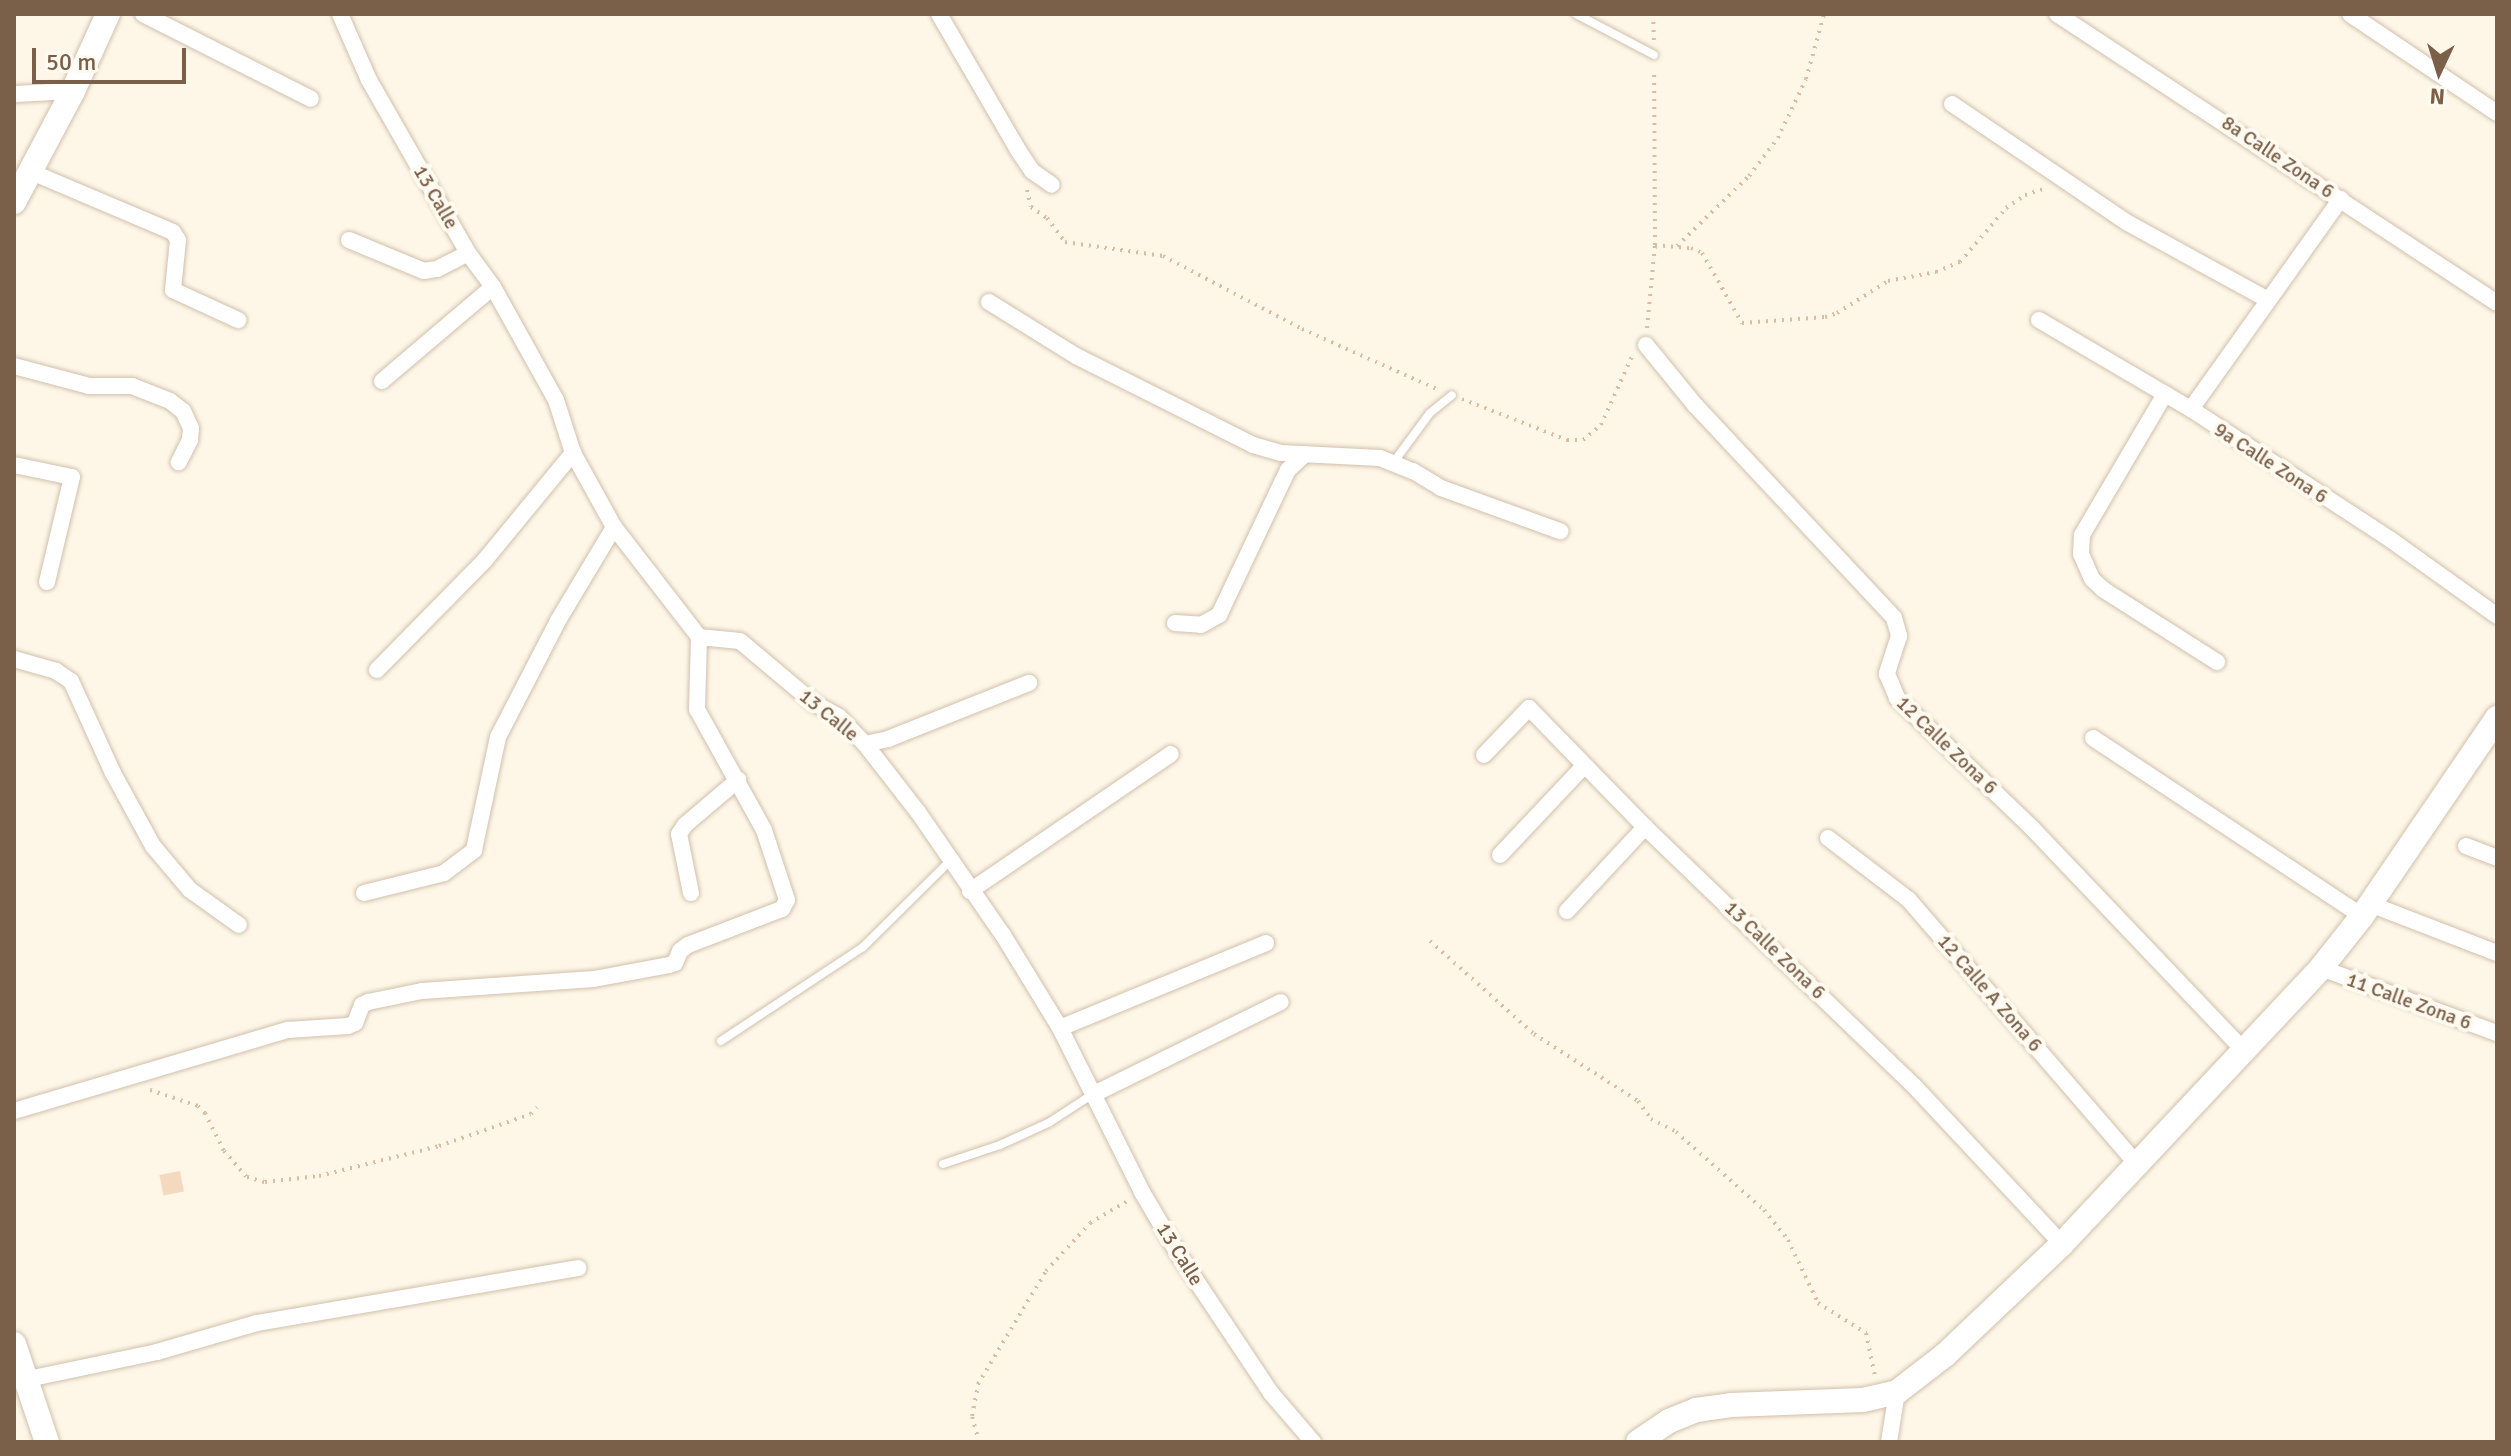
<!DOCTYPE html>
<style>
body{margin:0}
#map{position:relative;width:2511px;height:1456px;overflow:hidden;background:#fef7e8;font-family:Signika,sans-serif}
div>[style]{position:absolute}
.building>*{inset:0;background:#f5d9be;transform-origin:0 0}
.path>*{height:4px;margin-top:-2px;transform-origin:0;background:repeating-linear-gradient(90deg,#dbbca0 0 2px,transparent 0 8px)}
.roads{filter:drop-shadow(0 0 2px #d1c0ac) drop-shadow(0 0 2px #d1c0ac)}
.lane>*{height:8px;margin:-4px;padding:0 4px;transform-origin:4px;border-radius:4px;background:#fff}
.street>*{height:16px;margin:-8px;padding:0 8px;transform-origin:8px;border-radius:8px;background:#fff}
.secondary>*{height:24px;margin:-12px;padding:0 12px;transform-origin:12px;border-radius:12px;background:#fff}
span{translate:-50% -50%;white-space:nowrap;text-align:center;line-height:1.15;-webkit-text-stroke:8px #fffaf0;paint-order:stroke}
.street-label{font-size:20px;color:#7a5f49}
.frame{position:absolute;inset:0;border:16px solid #7a5f49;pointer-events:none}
.north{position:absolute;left:2399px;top:32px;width:80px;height:80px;-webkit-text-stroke:6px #fffaf0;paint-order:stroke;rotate:184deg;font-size:22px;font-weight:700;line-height:32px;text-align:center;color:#7a5f49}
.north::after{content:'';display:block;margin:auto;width:28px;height:36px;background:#7a5f49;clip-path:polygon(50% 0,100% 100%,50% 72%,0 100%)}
.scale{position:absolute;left:32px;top:48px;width:154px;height:36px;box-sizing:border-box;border:4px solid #7a5f49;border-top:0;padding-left:10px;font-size:24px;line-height:28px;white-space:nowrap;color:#7a5f49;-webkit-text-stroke:6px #fffaf0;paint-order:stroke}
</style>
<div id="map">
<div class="building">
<div style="left:180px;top:1171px;width:21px;height:21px;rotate:79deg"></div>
</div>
<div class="path">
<div style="left:1653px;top:14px;width:26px;rotate:88deg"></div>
<div style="left:1027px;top:190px;width:17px;rotate:77deg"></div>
<div style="left:1031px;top:207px;width:19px;rotate:35deg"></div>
<div style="left:1047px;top:218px;width:30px;rotate:53deg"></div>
<div style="left:1065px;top:242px;width:99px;rotate:8.1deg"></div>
<div style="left:1163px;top:256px;width:157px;rotate:27.7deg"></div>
<div style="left:1302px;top:329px;width:150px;rotate:24deg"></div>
<div style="left:1655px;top:245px;width:36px;rotate:5deg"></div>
<div style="left:1691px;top:248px;width:12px;rotate:24deg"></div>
<div style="left:1702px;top:253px;width:81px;rotate:60.3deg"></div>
<div style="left:1742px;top:323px;width:83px;rotate:-4.1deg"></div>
<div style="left:1825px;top:317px;width:13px;rotate:-18deg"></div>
<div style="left:1837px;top:313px;width:60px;rotate:-32.1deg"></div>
<div style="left:1888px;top:281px;width:49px;rotate:-10.6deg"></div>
<div style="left:1936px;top:272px;width:26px;rotate:-23deg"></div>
<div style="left:1960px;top:262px;width:71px;rotate:-49.6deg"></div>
<div style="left:2006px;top:208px;width:23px;rotate:-34deg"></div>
<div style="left:2025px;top:195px;width:22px;rotate:-18deg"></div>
<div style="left:1677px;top:246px;width:100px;rotate:-44.2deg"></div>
<div style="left:1749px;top:176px;width:48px;rotate:-52.7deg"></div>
<div style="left:1778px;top:138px;width:65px;rotate:-64.6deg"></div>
<div style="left:1806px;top:79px;width:67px;rotate:-74.5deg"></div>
<div style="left:1647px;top:328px;width:83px;rotate:-84.5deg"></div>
<div style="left:1655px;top:245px;width:176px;rotate:-90.3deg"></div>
<div style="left:1462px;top:399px;width:113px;rotate:21.3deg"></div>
<div style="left:1567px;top:440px;width:16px"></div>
<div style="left:1583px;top:440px;width:23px;rotate:-40deg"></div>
<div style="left:1601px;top:425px;width:78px;rotate:-65.7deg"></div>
<div style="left:1430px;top:941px;width:140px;rotate:41.8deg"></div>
<div style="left:1534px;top:1034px;width:124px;rotate:32.8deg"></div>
<div style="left:1638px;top:1101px;width:22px;rotate:54deg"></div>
<div style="left:1651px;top:1119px;width:28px;rotate:27deg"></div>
<div style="left:1676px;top:1132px;width:118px;rotate:41.6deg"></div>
<div style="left:1764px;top:1210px;width:38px;rotate:51deg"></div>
<div style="left:1788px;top:1240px;width:70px;rotate:64.5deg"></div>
<div style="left:1818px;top:1303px;width:57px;rotate:32deg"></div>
<div style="left:1866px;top:1333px;width:44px;rotate:78.2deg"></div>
<div style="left:150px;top:1090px;width:51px;rotate:18.4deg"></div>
<div style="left:198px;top:1106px;width:10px;rotate:45deg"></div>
<div style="left:205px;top:1113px;width:42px;rotate:63.4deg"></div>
<div style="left:224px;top:1151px;width:35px;rotate:49deg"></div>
<div style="left:247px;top:1177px;width:19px;rotate:16deg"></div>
<div style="left:265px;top:1182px;width:54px;rotate:-6.3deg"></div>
<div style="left:319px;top:1176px;width:124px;rotate:-14deg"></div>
<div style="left:439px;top:1146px;width:97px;rotate:-19.2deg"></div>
<div style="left:531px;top:1114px;width:9px;rotate:-49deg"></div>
<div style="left:979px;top:1442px;width:27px;rotate:-105deg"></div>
<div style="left:972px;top:1416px;width:33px;rotate:-79deg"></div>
<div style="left:978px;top:1384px;width:132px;rotate:-59deg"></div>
<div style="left:1046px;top:1271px;width:65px;rotate:-47.5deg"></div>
<div style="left:1090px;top:1223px;width:42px;rotate:-30.3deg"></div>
</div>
<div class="roads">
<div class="lane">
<div style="left:1576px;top:14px;width:88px;rotate:27.7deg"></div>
<div style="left:1393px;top:463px;width:62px;rotate:-53.5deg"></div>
<div style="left:1430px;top:413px;width:28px;rotate:-39deg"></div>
<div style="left:721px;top:1041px;width:170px;rotate:-33.5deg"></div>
<div style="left:863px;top:947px;width:122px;rotate:-44.7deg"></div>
<div style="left:943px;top:1164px;width:60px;rotate:-18.4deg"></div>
<div style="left:1000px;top:1145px;width:55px;rotate:-24.7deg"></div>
<div style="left:1050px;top:1122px;width:51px;rotate:-33.1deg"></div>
</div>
<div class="street">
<div style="left:143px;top:14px;width:188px;rotate:26.8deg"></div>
<div style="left:340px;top:14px;width:72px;rotate:66.3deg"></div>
<div style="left:369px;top:80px;width:199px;rotate:60.2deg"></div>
<div style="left:468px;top:253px;width:42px;rotate:53.7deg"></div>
<div style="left:493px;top:287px;width:129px;rotate:60.9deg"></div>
<div style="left:556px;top:400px;width:56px;rotate:72.2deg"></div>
<div style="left:573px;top:453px;width:85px;rotate:61deg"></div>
<div style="left:614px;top:527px;width:139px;rotate:52.3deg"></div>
<div style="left:699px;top:637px;width:41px;rotate:5.6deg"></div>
<div style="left:740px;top:641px;width:97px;rotate:40deg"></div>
<div style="left:814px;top:703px;width:29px;rotate:29deg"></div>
<div style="left:839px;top:717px;width:37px;rotate:46deg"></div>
<div style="left:865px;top:744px;width:86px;rotate:52.1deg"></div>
<div style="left:918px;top:812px;width:150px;rotate:55.4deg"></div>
<div style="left:1003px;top:935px;width:109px;rotate:58.5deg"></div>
<div style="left:1060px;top:1028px;width:183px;rotate:63.4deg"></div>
<div style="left:1142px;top:1192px;width:73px;rotate:59.6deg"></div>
<div style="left:1179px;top:1255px;width:166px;rotate:56.3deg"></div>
<div style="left:1271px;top:1393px;width:65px;rotate:49.4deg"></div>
<div style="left:939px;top:14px;width:157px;rotate:59.8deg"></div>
<div style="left:1018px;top:150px;width:25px;rotate:56deg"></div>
<div style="left:1032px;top:171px;width:24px;rotate:35deg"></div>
<div style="left:2057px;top:14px;width:526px;rotate:33.3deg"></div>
<div style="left:2350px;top:14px;width:177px;rotate:34deg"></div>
<div style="left:14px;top:94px;width:59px;rotate:-2.9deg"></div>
<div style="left:1952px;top:104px;width:212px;rotate:34.1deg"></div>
<div style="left:2128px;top:223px;width:160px;rotate:28.8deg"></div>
<div style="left:29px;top:171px;width:156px;rotate:23deg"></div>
<div style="left:173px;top:232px;width:9px;rotate:58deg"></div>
<div style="left:178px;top:240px;width:50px;rotate:95.7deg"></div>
<div style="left:173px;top:290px;width:72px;rotate:24.8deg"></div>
<div style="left:349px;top:240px;width:81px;rotate:22.5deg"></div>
<div style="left:424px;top:271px;width:13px;rotate:-9deg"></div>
<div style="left:437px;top:269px;width:35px;rotate:-27deg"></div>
<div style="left:989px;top:302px;width:102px;rotate:31.8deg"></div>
<div style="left:1076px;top:356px;width:198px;rotate:26.7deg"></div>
<div style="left:1253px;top:445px;width:29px;rotate:16deg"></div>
<div style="left:1281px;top:453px;width:99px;rotate:2.9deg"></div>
<div style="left:1380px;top:458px;width:35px;rotate:22deg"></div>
<div style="left:1413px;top:471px;width:33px;rotate:31deg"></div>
<div style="left:1441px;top:488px;width:127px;rotate:19.9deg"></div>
<div style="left:2039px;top:320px;width:176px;rotate:30.4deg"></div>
<div style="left:2191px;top:409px;width:239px;rotate:33.2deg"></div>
<div style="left:2391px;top:540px;width:130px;rotate:35.6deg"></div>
<div style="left:1646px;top:345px;width:77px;rotate:50.8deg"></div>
<div style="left:1695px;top:405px;width:291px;rotate:46.9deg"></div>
<div style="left:1894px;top:618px;width:19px;rotate:74deg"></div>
<div style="left:1899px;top:636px;width:40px;rotate:108deg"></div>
<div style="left:1887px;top:674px;width:26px;rotate:67deg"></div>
<div style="left:1897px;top:698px;width:187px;rotate:43.9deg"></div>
<div style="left:2032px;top:828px;width:308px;rotate:46.4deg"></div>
<div style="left:14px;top:366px;width:78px;rotate:14.9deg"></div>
<div style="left:89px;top:386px;width:43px"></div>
<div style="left:132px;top:386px;width:41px;rotate:21.5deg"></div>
<div style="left:170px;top:401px;width:16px;rotate:38deg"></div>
<div style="left:183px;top:411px;width:19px;rotate:65deg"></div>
<div style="left:191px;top:428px;width:12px;rotate:95deg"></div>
<div style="left:190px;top:440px;width:25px;rotate:117deg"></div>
<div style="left:382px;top:381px;width:145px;rotate:-40.3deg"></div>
<div style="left:2165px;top:394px;width:164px;rotate:120.5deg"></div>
<div style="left:2082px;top:535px;width:19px;rotate:93deg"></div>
<div style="left:2081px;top:554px;width:27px;rotate:66deg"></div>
<div style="left:2092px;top:579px;width:16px;rotate:43deg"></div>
<div style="left:2104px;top:590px;width:134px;rotate:32.5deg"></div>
<div style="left:2191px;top:409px;width:258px;rotate:-54.5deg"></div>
<div style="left:14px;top:465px;width:59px;rotate:11.7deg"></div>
<div style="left:72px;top:477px;width:108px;rotate:103.4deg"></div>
<div style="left:1175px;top:623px;width:26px;rotate:4deg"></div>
<div style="left:1201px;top:625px;width:21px;rotate:-29deg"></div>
<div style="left:1219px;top:615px;width:161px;rotate:-64.6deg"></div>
<div style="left:1288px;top:470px;width:23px;rotate:-43deg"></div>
<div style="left:14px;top:659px;width:44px;rotate:15.9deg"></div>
<div style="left:56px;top:671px;width:18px;rotate:34deg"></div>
<div style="left:71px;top:681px;width:101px;rotate:65.5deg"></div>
<div style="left:113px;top:773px;width:83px;rotate:61.3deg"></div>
<div style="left:153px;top:846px;width:57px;rotate:49.9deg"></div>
<div style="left:190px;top:890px;width:60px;rotate:35.5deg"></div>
<div style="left:377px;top:670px;width:154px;rotate:-45.5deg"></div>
<div style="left:485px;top:560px;width:139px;rotate:-50.6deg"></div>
<div style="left:2093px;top:738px;width:323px;rotate:33.5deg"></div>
<div style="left:865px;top:744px;width:24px;rotate:-12deg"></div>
<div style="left:888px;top:739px;width:152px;rotate:-21.7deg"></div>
<div style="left:1484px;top:755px;width:65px;rotate:-46.2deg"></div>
<div style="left:1529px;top:708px;width:166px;rotate:45.7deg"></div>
<div style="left:1645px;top:827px;width:376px;rotate:43.9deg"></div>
<div style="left:1916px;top:1088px;width:214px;rotate:46.9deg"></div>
<div style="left:1828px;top:838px;width:102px;rotate:37.4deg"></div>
<div style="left:1909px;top:900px;width:349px;rotate:49.2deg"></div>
<div style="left:2466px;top:846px;width:33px;rotate:21deg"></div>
<div style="left:1500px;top:855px;width:122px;rotate:-46.7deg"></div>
<div style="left:970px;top:891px;width:243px;rotate:-34.3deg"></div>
<div style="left:364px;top:893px;width:82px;rotate:-14deg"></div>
<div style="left:444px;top:873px;width:38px;rotate:-37deg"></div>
<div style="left:474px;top:850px;width:116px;rotate:-78deg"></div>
<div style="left:498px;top:737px;width:133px;rotate:-62.7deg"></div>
<div style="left:559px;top:619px;width:107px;rotate:-59.1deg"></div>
<div style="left:691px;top:893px;width:60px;rotate:-101.5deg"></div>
<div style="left:679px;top:834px;width:11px;rotate:-56deg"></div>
<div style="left:685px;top:825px;width:70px;rotate:-40.3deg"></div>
<div style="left:2370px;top:904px;width:136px;rotate:21.1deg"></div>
<div style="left:1567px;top:911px;width:115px;rotate:-47.1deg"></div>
<div style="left:2321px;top:968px;width:188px;rotate:20.3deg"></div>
<div style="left:1060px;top:1028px;width:223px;rotate:-22.4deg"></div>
<div style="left:1094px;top:1094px;width:208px;rotate:-26.2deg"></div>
<div style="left:14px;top:1111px;width:286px;rotate:-16.5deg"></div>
<div style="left:288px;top:1030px;width:60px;rotate:-3.8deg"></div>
<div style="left:348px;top:1026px;width:8px;rotate:-23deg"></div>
<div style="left:355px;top:1023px;width:19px;rotate:-69deg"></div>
<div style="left:362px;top:1005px;width:7px;rotate:-27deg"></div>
<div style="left:368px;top:1002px;width:55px;rotate:-11.5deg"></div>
<div style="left:422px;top:991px;width:172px;rotate:-4deg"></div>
<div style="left:594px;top:979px;width:76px;rotate:-10.6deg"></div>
<div style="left:669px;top:965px;width:6px;rotate:-18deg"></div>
<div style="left:675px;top:963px;width:13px;rotate:-67deg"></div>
<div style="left:680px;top:951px;width:10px;rotate:-37deg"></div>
<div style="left:688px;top:945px;width:101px;rotate:-21deg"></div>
<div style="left:782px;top:909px;width:10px;rotate:-61deg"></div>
<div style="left:787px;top:900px;width:74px;rotate:-108.2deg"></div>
<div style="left:764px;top:830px;width:138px;rotate:-119deg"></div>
<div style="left:697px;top:709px;width:72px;rotate:-88.4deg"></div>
<div style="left:28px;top:1379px;width:132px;rotate:-11.8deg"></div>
<div style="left:157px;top:1352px;width:104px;rotate:-16.2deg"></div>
<div style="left:257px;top:1323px;width:326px;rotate:-9.7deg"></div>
<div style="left:1889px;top:1442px;width:51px;rotate:-80.9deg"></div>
</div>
<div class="secondary">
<div style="left:14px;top:202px;width:126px;rotate:-62deg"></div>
<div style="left:73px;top:91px;width:85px;rotate:-65.6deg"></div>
<div style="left:14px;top:1344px;width:103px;rotate:71.4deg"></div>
<div style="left:1638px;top:1442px;width:37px;rotate:-34deg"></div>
<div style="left:1669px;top:1421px;width:29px;rotate:-22deg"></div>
<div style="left:1696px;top:1410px;width:35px;rotate:-8deg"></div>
<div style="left:1731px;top:1405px;width:132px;rotate:-2.2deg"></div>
<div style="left:1863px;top:1400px;width:35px;rotate:-13deg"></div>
<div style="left:1897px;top:1392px;width:61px;rotate:-37.6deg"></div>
<div style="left:1945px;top:1355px;width:161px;rotate:-43.5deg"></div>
<div style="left:2062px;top:1244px;width:378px;rotate:-46.8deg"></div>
<div style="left:2321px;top:968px;width:66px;rotate:-51.7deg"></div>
<div style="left:2362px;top:916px;width:240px;rotate:-55.7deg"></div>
</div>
</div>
<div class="street-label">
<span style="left:2278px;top:157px;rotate:34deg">8a Calle Zona 6</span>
<span style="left:436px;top:197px;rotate:60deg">13 Calle</span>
<span style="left:2271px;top:463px;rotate:33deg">9a Calle Zona 6</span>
<span style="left:829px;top:715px;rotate:39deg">13 Calle</span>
<span style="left:1947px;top:745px;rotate:44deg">12 Calle Zona 6</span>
<span style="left:1775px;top:950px;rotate:44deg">13 Calle Zona 6</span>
<span style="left:1990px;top:993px;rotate:49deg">12 Calle A Zona 6</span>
<span style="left:2409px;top:1001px;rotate:20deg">11 Calle Zona 6</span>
<span style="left:1180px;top:1254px;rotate:58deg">13 Calle</span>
</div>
<div class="frame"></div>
<div class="north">N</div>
<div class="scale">50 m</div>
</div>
